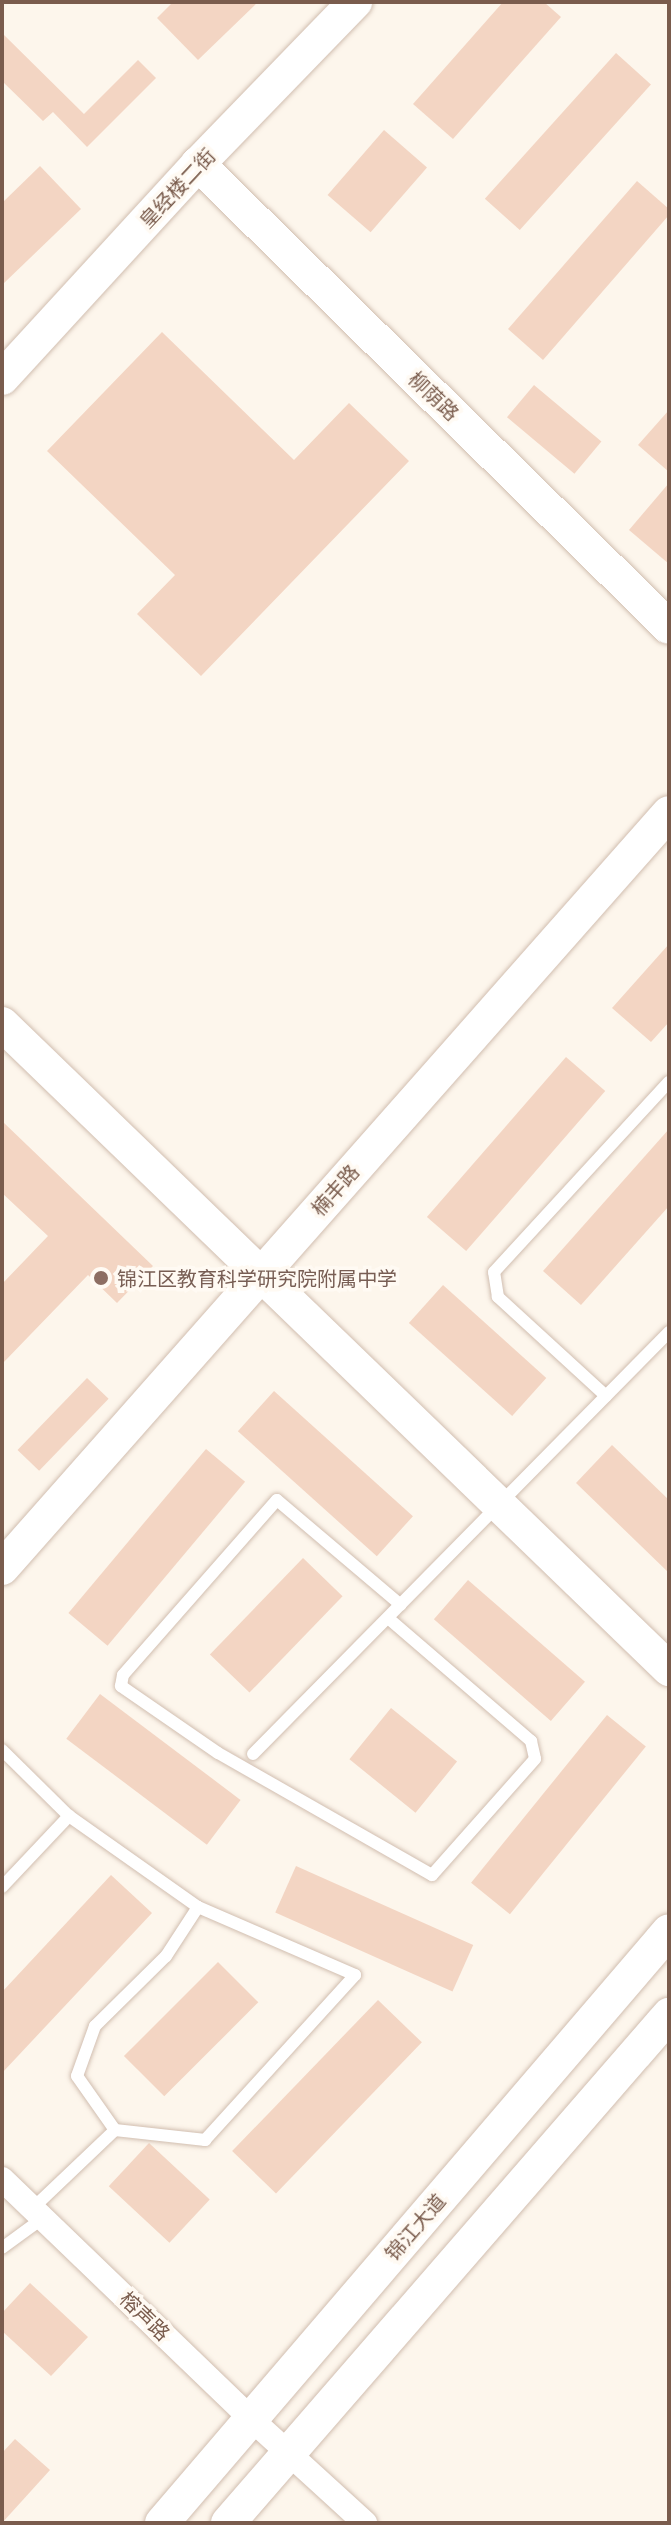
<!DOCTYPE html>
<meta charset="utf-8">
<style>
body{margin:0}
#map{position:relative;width:671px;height:2525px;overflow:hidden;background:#fdf6ec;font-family:"Noto Sans","Noto Sans SC",sans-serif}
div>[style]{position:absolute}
.building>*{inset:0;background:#f3d5c3;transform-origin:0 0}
.roads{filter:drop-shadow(0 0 2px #d1beb0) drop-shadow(0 0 2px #d1beb0)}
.lane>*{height:12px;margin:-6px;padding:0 6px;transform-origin:6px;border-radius:6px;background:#fff}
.street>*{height:24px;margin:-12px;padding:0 12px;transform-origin:12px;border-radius:12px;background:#fff}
.secondary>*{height:34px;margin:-17px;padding:0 17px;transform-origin:17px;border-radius:17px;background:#fff}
.dots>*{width:22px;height:22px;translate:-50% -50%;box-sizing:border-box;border:4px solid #fffaf3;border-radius:50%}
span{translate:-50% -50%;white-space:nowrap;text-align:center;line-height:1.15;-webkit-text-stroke:7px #fffaf3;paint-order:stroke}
.street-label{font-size:20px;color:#7a5c4d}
.education-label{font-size:20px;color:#785e54}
.left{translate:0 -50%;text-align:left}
.frame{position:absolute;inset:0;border:4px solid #7a5c4d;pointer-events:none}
</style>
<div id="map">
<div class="building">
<div style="clip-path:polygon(173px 2px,258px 2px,198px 60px,157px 18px)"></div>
<div style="clip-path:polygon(503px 2px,544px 2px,561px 17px,453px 139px,413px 104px)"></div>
<div style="clip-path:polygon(2px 33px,84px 114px,138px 60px,156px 78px,87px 147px,53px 112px,43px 121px,2px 81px)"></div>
<div style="left:616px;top:53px;width:47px;height:196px;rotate:42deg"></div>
<div style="left:384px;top:130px;width:57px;height:86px;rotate:41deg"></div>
<div style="clip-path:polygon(40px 166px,81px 209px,2px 285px,2px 203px)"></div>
<div style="clip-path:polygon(637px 181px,669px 209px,669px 215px,543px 360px,508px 329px)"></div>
<div style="clip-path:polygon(162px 332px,294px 460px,349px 403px,409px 461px,201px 676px,137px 614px,175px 575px,47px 451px)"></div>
<div style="left:534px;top:385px;width:88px;height:42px;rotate:40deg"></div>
<div style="clip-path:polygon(669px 410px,669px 472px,638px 445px)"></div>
<div style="clip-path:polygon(669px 483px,669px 564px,629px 530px)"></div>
<div style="clip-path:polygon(669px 944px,669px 1022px,651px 1042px,612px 1008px)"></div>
<div style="left:566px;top:1057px;width:52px;height:212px;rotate:41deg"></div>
<div style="clip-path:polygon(2px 1121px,153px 1266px,117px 1303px,88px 1275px,2px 1364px,2px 1284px,48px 1236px,2px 1193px)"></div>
<div style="clip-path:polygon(669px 1129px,669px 1206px,581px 1305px,543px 1271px)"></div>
<div style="left:443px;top:1285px;width:139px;height:51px;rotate:42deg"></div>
<div style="left:87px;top:1378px;width:30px;height:100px;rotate:44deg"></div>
<div style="left:274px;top:1391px;width:187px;height:54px;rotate:42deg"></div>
<div style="clip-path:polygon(612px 1445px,669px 1500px,669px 1573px,576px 1483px)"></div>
<div style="left:206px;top:1449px;width:51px;height:214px;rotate:40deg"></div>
<div style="left:303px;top:1558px;width:55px;height:134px;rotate:44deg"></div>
<div style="left:468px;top:1580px;width:155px;height:52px;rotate:41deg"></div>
<div style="left:100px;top:1694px;width:176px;height:56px;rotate:37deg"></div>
<div style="left:391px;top:1708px;width:85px;height:66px;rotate:39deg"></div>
<div style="left:607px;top:1715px;width:50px;height:216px;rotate:39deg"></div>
<div style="left:296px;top:1866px;width:194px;height:51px;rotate:24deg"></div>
<div style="clip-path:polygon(111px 1875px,152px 1913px,2px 2073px,2px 1992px)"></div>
<div style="left:218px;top:1962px;width:57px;height:133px;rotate:45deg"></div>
<div style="left:378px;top:2000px;width:61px;height:210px;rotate:44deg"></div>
<div style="left:149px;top:2143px;width:83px;height:59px;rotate:43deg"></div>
<div style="clip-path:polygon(30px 2283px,88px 2337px,51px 2376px,2px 2331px,2px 2313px)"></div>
<div style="clip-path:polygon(15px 2439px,50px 2470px,2px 2523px,2px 2453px)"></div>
</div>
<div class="roads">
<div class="lane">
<div style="left:606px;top:1396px;width:147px;rotate:-137.5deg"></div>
<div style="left:498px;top:1297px;width:25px;rotate:-99deg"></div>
<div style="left:494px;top:1272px;width:258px;rotate:-47.4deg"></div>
<div style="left:388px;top:1618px;width:189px;rotate:40.7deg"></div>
<div style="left:531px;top:1741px;width:18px;rotate:77deg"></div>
<div style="left:535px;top:1759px;width:155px;rotate:131.6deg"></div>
<div style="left:432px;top:1875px;width:246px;rotate:-150.3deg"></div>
<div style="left:218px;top:1753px;width:118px;rotate:-145.4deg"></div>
<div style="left:121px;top:1686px;width:11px;rotate:-80deg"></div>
<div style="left:123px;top:1675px;width:233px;rotate:-48.7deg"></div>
<div style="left:277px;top:1500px;width:162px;rotate:40.3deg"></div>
<div style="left:2px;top:1750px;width:94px;rotate:44.6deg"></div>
<div style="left:69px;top:1816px;width:158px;rotate:35.2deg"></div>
<div style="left:198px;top:1907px;width:59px;rotate:123.1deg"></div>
<div style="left:166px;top:1956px;width:100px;rotate:135.4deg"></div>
<div style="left:95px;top:2026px;width:53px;rotate:109.8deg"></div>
<div style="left:77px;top:2076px;width:66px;rotate:54.9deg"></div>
<div style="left:115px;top:2130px;width:113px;rotate:136.4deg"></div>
<div style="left:253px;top:1754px;width:593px;rotate:-45.41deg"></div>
<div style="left:2px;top:1887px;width:98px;rotate:-46.7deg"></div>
<div style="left:115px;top:2130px;width:91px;rotate:6.3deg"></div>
<div style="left:205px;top:2140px;width:223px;rotate:-47.7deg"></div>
<div style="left:355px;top:1975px;width:171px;rotate:-156.6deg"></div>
<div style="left:2px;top:2248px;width:51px;rotate:-36.2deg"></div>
</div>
<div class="street">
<div style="left:2px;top:2179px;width:344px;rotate:43.9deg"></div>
<div style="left:250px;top:2418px;width:156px;rotate:42.4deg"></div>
</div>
<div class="secondary">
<div style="left:198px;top:164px;width:660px;rotate:44.51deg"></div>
<div style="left:2px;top:378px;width:290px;rotate:-47.5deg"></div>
<div style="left:198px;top:164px;width:226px;rotate:-45.9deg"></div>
<div style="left:2px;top:1024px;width:928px;rotate:44.04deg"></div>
<div style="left:2px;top:1568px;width:1007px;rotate:-48.54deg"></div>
<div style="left:162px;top:2523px;width:779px;rotate:-49.42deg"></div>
<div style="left:228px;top:2523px;width:673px;rotate:-49.04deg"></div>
</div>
</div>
<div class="dots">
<div style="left:101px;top:1278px;background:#8d6e63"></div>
</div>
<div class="street-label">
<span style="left:177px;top:188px;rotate:-47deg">皇经楼二街</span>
<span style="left:434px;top:396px;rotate:44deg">柳荫路</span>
<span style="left:335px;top:1190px;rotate:-48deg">楠丰路</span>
<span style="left:415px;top:2227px;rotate:-49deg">锦江大道</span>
<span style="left:145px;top:2316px;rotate:44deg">榕声路</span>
</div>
<div class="education-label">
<span class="left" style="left:117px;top:1278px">锦江区教育科学研究院附属中学</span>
</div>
<div class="frame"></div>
</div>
